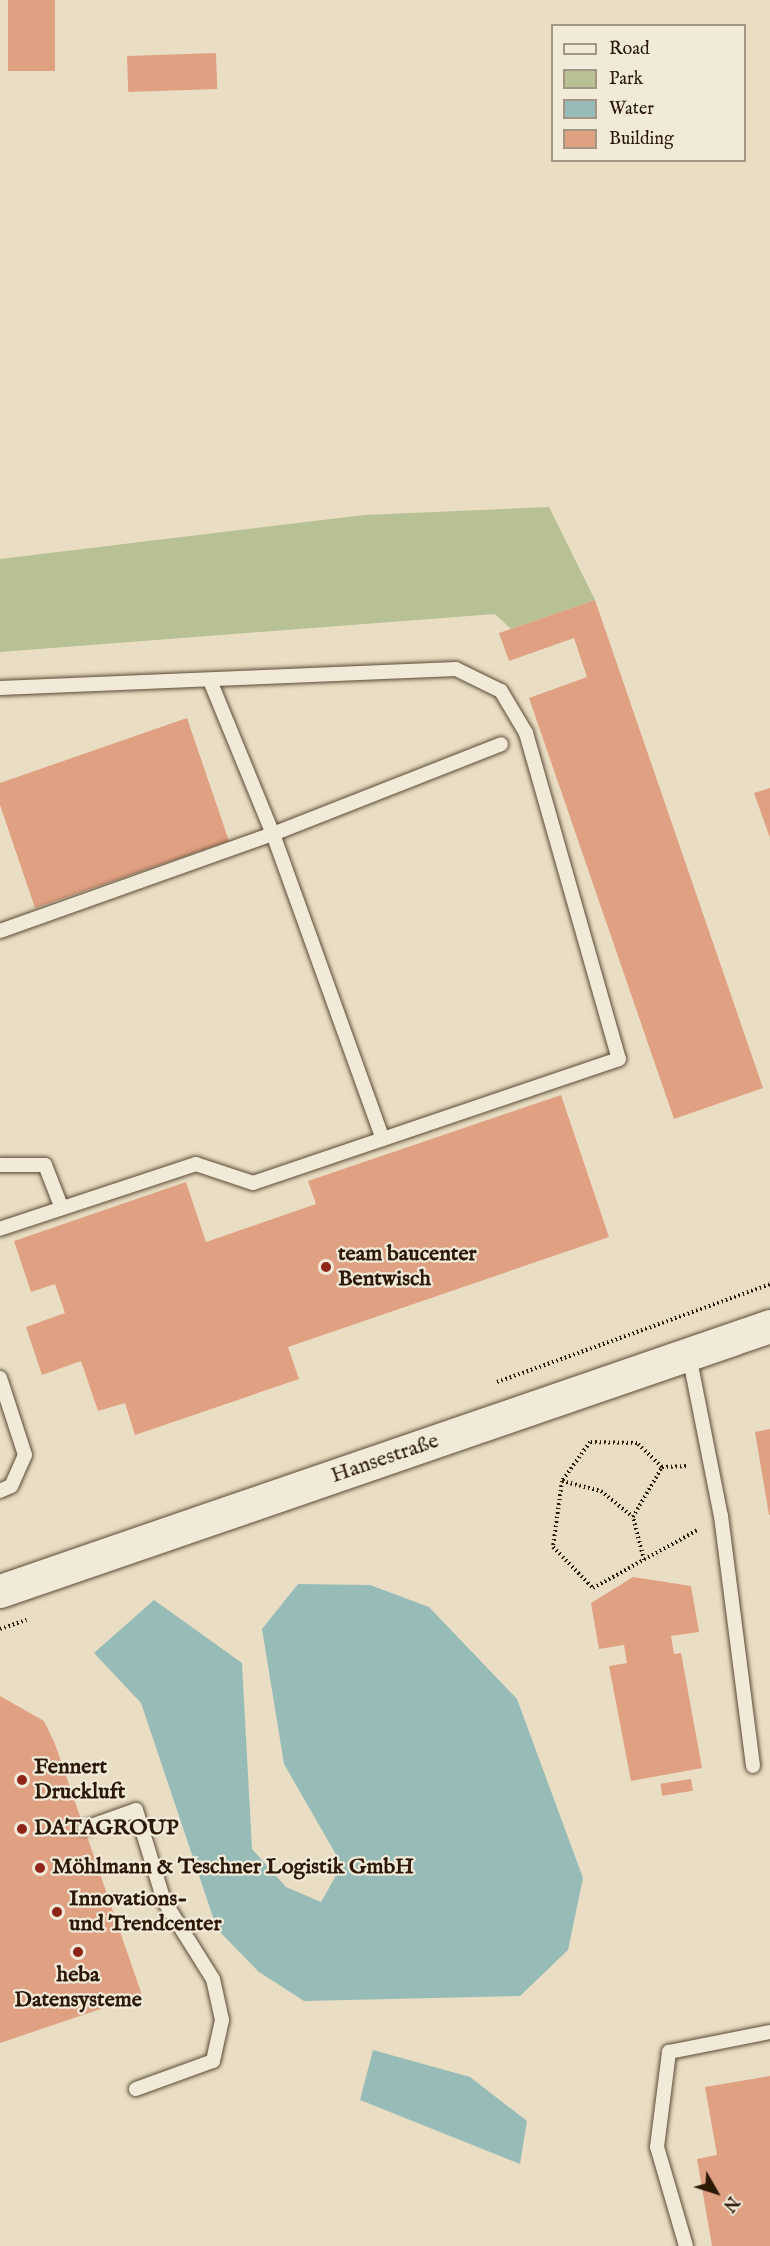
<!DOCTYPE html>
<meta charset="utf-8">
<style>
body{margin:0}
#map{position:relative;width:770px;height:2246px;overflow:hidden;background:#e9dec4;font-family:"IM FELL English",serif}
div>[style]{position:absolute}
.green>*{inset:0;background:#b7c194}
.water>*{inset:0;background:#97bcb7}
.building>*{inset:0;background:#e0a182;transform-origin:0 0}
.path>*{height:4px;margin-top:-2px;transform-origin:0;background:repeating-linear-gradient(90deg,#2c1805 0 1.5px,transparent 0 4.5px)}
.roads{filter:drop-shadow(0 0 2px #5b4a35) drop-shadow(0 0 2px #5b4a35)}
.service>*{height:14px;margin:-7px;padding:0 7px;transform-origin:7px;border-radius:7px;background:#f1ead9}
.tertiary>*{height:33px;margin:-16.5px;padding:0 16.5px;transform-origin:16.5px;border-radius:16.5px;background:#f1ead9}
.dots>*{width:16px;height:16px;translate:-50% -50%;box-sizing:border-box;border:3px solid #f1ead9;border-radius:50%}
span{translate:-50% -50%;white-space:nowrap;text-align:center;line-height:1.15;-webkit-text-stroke:4.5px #f1ead9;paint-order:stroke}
.poi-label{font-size:22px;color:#2c1805;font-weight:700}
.left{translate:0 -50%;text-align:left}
.street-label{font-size:22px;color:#2c1805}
.legend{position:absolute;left:551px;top:24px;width:195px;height:138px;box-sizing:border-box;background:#f1ead9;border:2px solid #a29684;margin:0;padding:8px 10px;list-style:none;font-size:18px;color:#2c1805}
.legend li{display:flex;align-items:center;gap:12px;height:30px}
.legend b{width:30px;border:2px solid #a29684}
.north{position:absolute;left:686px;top:2162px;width:60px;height:60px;-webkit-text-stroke:4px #f1ead9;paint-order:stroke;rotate:129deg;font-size:16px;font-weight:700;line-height:24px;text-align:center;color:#2c1805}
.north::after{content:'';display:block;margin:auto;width:21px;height:27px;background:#2c1805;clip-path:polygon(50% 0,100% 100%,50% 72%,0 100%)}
</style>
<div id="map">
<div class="green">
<div style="clip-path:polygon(549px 507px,595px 600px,511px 629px,495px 614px,0 652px,0 559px,364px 515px)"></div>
</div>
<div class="water">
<div style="clip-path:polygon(298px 1584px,370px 1585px,429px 1607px,517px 1699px,583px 1878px,568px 1950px,520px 1996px,304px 2001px,259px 1972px,217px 1929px,141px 1703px,94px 1653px,154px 1600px,242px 1663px,252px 1849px,286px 1887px,321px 1902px,342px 1865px,284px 1764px,262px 1629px)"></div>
<div style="clip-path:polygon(373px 2050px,470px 2077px,527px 2121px,520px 2164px,360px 2100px)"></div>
</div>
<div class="building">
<div style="left:8px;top:0;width:47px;height:71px"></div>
<div style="left:216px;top:53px;width:36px;height:89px;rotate:88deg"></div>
<div style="clip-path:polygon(595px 600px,763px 1088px,674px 1119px,529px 698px,587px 677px,574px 638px,509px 661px,499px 633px)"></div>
<div style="clip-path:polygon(187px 718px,229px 841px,35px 908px,0 805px,0 783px)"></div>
<div style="clip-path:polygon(770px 788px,770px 838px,754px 793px)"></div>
<div style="clip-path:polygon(561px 1095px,609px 1237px,288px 1347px,299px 1379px,135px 1435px,125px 1403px,98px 1411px,81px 1361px,42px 1375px,26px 1327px,65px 1313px,55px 1284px,31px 1292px,14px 1241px,186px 1182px,206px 1242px,316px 1204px,308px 1181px)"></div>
<div style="clip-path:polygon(770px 1429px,770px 1515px,769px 1515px,755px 1432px)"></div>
<div style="clip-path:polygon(633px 1577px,691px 1586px,699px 1632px,671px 1636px,674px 1654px,681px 1653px,702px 1768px,631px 1781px,609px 1666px,627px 1663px,624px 1645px,599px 1649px,591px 1603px)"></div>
<div style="clip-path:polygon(0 1696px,44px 1721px,55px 1744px,142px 1995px,0 2043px)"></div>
<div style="left:691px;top:1779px;width:12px;height:31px;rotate:81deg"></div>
<div style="clip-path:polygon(770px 2076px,770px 2246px,712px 2246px,697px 2159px,717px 2155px,705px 2087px)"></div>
</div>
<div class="path">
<div style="left:497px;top:1382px;width:290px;rotate:-19.7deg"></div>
<div style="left:662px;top:1467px;width:35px;rotate:-136deg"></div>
<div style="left:637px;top:1443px;width:47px;rotate:-178.8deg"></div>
<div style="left:590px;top:1442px;width:48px;rotate:125.7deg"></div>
<div style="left:562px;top:1481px;width:67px;rotate:97.8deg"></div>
<div style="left:553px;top:1547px;width:57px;rotate:45.7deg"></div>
<div style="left:593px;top:1588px;width:121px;rotate:-29.1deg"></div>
<div style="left:562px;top:1481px;width:40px;rotate:14.4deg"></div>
<div style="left:601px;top:1491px;width:41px;rotate:39.1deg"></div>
<div style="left:644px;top:1560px;width:44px;rotate:-104.3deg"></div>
<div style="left:633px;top:1517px;width:58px;rotate:-59.9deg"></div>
<div style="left:662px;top:1467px;width:27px;rotate:-2deg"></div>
<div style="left:0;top:1629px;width:28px;rotate:-19deg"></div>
</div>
<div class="roads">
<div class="service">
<div style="left:211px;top:683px;width:163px;rotate:67.7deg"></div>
<div style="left:273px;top:834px;width:324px;rotate:70.2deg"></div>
<div style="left:0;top:688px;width:456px;rotate:-2.4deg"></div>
<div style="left:456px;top:669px;width:50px;rotate:26.1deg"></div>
<div style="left:501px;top:691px;width:49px;rotate:59.2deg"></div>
<div style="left:526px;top:733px;width:339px;rotate:74.1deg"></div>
<div style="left:619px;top:1059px;width:386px;rotate:161.3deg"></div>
<div style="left:253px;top:1183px;width:60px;rotate:-161.6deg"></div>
<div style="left:196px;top:1164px;width:206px;rotate:161.7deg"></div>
<div style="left:0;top:931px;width:290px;rotate:-19.6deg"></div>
<div style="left:273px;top:834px;width:245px;rotate:-21.5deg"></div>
<div style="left:0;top:1165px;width:45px"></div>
<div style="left:45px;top:1165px;width:44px;rotate:68.7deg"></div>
<div style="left:689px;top:1355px;width:164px;rotate:78.8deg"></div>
<div style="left:721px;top:1516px;width:252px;rotate:82.7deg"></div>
<div style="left:0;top:1378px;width:81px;rotate:72deg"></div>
<div style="left:25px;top:1455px;width:34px;rotate:114deg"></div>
<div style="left:11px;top:1486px;width:12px;rotate:156deg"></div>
<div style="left:85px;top:1828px;width:54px;rotate:-19.4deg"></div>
<div style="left:136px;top:1810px;width:95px;rotate:72.9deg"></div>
<div style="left:164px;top:1901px;width:92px;rotate:57.9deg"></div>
<div style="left:213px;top:1979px;width:42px;rotate:77.6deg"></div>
<div style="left:222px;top:2020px;width:42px;rotate:102.4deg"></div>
<div style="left:213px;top:2061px;width:82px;rotate:160deg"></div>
<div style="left:686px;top:2246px;width:103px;rotate:-106.3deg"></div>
<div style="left:657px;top:2147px;width:96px;rotate:-82.8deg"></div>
<div style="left:669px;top:2052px;width:103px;rotate:-11.2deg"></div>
</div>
<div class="tertiary">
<div style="left:0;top:1591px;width:814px;rotate:-18.99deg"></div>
</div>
</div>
<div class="dots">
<div style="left:326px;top:1267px;background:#8f2418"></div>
<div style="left:22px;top:1780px;background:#8f2418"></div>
<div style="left:22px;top:1829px;background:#8f2418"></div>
<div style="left:40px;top:1868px;background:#8f2418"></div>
<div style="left:57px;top:1912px;background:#8f2418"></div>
<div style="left:78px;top:1952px;background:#8f2418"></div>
</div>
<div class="poi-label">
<span class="left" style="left:338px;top:1267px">team baucenter<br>Bentwisch</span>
<span class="left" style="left:34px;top:1780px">Fennert<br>Druckluft</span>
<span class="left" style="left:34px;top:1829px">DATAGROUP</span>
<span class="left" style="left:52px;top:1868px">Möhlmann &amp; Teschner Logistik GmbH</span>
<span class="left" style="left:69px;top:1912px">Innovations-<br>und Trendcenter</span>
<span style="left:78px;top:1988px">heba<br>Datensysteme</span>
</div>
<div class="street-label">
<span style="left:385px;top:1459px;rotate:-19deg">Hansestraße</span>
</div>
<ul class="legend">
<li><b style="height:8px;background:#f1ead9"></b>Road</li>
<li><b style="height:16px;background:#b7c194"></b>Park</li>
<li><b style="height:16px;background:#97bcb7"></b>Water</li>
<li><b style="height:16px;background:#e0a182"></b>Building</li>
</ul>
<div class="north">N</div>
</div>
